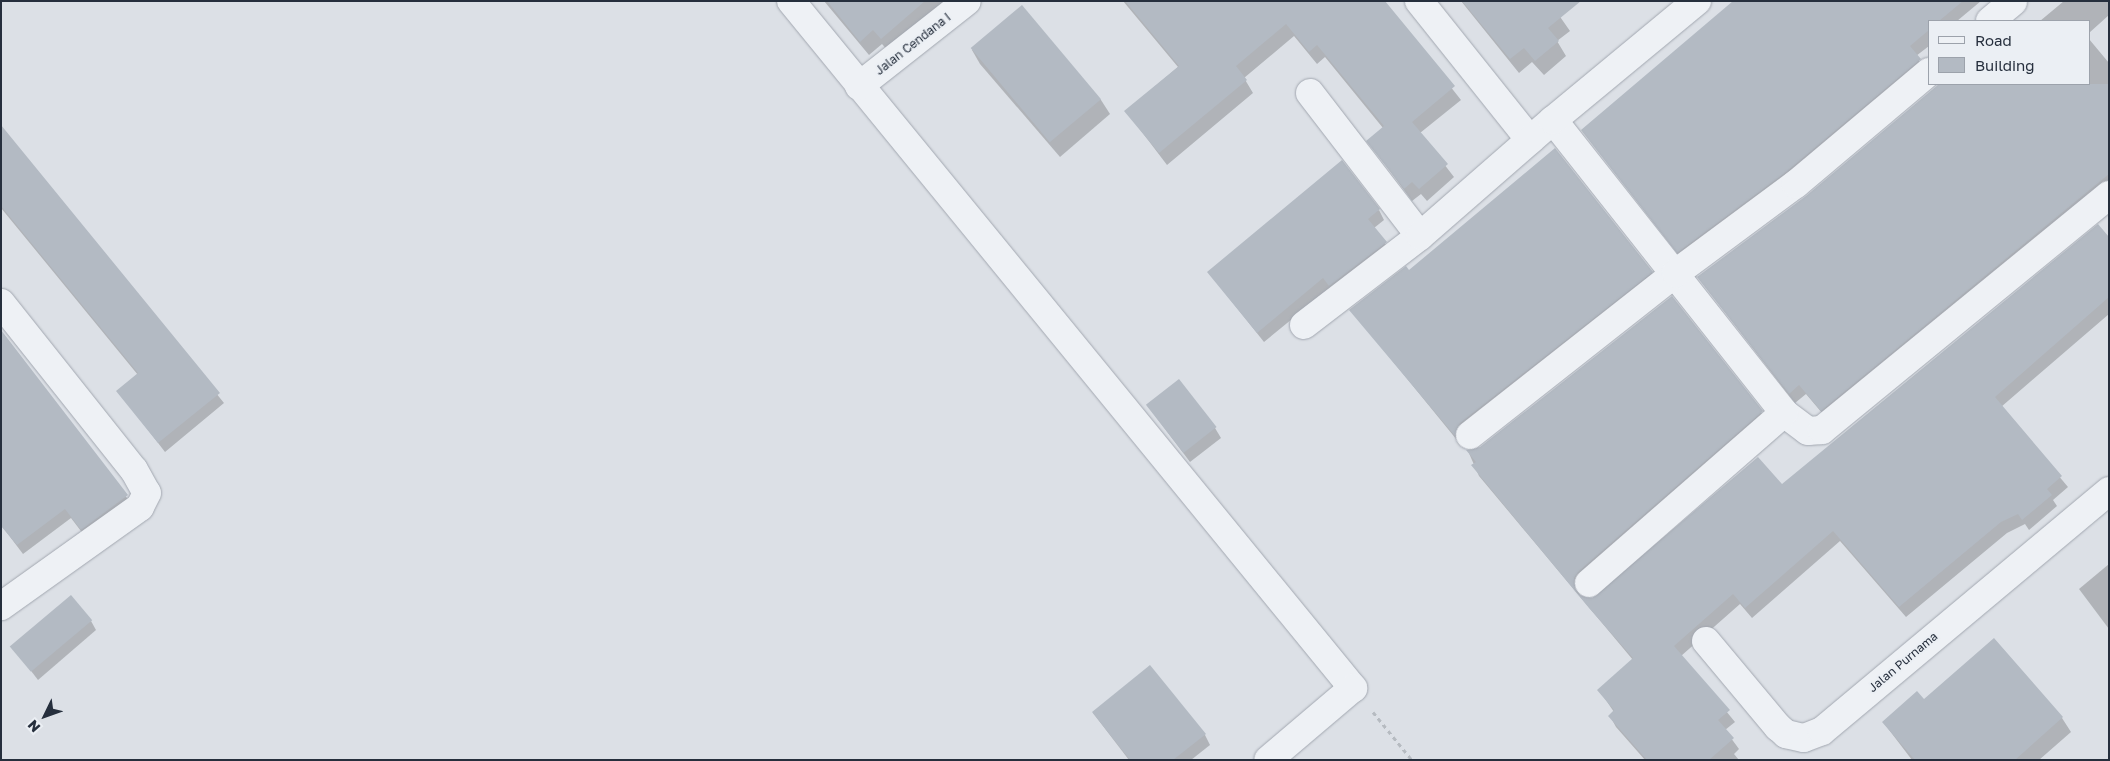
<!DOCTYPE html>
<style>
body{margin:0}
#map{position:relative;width:2110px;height:761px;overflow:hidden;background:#dce0e6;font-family:"Golos Text",sans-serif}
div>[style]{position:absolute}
.shadow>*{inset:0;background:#0003}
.building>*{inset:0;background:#b3bac3;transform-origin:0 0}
.path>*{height:3px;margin-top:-1.5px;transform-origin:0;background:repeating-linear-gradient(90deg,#b6bbc1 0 4px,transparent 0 8px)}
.roads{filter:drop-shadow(0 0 1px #a2a7b0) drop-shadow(0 0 1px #a2a7b0)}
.minor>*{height:28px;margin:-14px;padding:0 14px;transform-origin:14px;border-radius:14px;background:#eef1f5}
span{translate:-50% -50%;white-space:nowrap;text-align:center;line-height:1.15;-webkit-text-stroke:4px #ebeff4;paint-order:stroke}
.street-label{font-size:12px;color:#262f3d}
.frame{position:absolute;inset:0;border:2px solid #262f3d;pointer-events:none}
.legend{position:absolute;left:1928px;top:20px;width:162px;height:65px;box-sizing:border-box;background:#ebeff4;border:1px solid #9ca2ab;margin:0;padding:6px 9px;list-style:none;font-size:15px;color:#262f3d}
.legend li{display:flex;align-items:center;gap:10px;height:25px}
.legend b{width:25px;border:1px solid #9ca2ab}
.north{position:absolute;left:20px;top:691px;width:50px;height:50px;-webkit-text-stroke:4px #ebeff4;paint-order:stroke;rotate:228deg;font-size:14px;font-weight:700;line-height:20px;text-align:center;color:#262f3d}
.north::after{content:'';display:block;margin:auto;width:18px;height:22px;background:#262f3d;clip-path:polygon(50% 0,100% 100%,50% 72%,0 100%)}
</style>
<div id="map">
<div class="shadow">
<div style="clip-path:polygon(824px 1px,969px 1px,889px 52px,882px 44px,869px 55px)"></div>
<div style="clip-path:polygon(1123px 1px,1383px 1px,1461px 100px,1420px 133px,1454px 177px,1427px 201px,1421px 194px,1412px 201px,1368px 141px,1383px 128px,1325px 57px,1317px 64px,1294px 36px,1244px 78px,1253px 93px,1167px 165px,1126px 111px,1178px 67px)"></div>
<div style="clip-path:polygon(1461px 1px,1549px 1px,1570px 31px,1557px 41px,1566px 56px,1544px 75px,1532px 62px,1519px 73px)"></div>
<div style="clip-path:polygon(1735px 1px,1981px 1px,1957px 21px,1929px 21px,1929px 46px,1916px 56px,1923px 67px,1684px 262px,1582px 130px)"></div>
<div style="clip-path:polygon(2064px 1px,2109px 1px,2109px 15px,2089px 33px,2089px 21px,2040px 21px)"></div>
<div style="clip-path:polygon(1022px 7px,1101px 100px,1110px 114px,1060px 157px,980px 64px,972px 50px)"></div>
<div style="clip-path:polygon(2089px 39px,2109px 63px,2109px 188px,1828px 420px,1806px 394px,1795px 403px,1698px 277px,1907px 130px,1964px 84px,2089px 84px)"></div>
<div style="clip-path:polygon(1px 127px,224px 403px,165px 452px,118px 391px,138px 375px,1px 208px)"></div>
<div style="clip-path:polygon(1379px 210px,1384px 220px,1374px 228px,1391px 252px,1336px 295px,1330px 288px,1264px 342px,1209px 273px)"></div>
<div style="clip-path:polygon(2109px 239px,2109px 314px,2001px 407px,2068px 487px,2053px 500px,2057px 506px,2029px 530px,2025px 524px,2007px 533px,1906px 617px,1840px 541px,1752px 618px,1740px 604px,1681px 656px,1735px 722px,1725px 730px,1739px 749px,1734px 754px,1739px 760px,1645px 760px,1616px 727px,1610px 716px,1614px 712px,1599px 690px,1633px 660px,1479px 476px,1468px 451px,1761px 412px,1768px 422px,1580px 590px,1580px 595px,1593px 600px,1782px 486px)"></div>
<div style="clip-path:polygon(1409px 271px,1652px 272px,1658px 283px,1466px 433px,1461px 445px,1351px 310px)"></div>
<div style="clip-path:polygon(1px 332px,133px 506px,87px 539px,71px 518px,23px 554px,1px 525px)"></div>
<div style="clip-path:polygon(1147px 405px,1215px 428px,1221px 438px,1190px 462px)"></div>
<div style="clip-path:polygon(2109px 564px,2109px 629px,2079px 589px)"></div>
<div style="clip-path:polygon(91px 621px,96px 630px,38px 680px,12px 646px)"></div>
<div style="clip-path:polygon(1994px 639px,2062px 718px,2071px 732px,2039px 760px,1912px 760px,1883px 722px,1924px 701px)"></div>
<div style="clip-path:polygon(1093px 713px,1205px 735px,1210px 745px,1191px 760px,1129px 760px)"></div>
</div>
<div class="building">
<div style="clip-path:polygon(827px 1px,925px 1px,881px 39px,873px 30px,860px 42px)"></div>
<div style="clip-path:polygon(1125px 1px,1385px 1px,1455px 86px,1412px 122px,1448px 164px,1419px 189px,1412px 182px,1404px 189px,1366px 141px,1384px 126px,1317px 45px,1309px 52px,1286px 24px,1236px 66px,1247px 80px,1159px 153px,1124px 111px,1179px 66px)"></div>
<div style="clip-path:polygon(1462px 1px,1581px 1px,1548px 28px,1559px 41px,1535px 61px,1524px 48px,1510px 59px)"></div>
<div style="clip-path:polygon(1733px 1px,1963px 1px,1939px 21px,1929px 21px,1929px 30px,1910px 46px,1921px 59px,1786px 172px,1677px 253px,1581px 130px)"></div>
<div style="left:1022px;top:5px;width:123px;height:67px;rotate:50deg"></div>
<div style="clip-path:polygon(1939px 84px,2109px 84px,2109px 174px,1821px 411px,1799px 385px,1789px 394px,1697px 277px,1806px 196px)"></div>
<div style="clip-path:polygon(1px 125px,220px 393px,158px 443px,116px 391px,138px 373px,1px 206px)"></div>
<div style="clip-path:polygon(1555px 148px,1653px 272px,1460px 423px,1455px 436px,1349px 310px,1406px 266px,1409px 270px)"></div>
<div style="clip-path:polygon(1342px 160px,1380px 209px,1368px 219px,1387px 242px,1329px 286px,1323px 278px,1257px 333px,1207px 272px)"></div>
<div style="clip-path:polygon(2098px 224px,2109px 237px,2109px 297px,1995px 397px,2062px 476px,2047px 489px,2052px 495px,2022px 520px,2018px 514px,2001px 522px,1899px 607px,1833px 531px,1745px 608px,1733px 594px,1674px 646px,1730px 710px,1718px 720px,1734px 738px,1709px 760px,1647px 760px,1608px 716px,1614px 710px,1597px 690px,1633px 658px,1589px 608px,1471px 465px,1476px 462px,1466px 450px,1480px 447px,1672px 296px,1763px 411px,1579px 571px,1574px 578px,1577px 593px,1592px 598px,1758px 457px,1782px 484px)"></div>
<div style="clip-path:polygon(1px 330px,128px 495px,81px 530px,65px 509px,17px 545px,1px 526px)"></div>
<div style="left:1179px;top:379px;width:61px;height:42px;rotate:52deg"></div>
<div style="left:71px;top:595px;width:33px;height:80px;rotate:50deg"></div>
<div style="clip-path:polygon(1994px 638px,2063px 717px,2015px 760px,1915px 760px,1882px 722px,1917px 691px,1924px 699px)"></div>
<div style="clip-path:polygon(1150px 665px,1206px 734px,1173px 760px,1130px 760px,1092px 712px)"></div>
</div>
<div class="path">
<div style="left:1373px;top:712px;width:62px;rotate:50.9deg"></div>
</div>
<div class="roads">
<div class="minor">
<div style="left:791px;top:1px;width:888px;rotate:50.72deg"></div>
<div style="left:1353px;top:688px;width:111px;rotate:139.7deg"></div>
<div style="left:1419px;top:1px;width:178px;rotate:51.4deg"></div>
<div style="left:1990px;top:21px;width:30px;rotate:-40deg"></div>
<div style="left:859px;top:86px;width:137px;rotate:-38.2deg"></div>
<div style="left:1310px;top:93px;width:180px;rotate:52.4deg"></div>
<div style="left:1553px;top:120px;width:373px;rotate:51.7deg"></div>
<div style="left:1784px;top:413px;width:30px;rotate:37deg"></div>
<div style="left:1808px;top:431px;width:14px;rotate:-4deg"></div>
<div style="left:1822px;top:430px;width:371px;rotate:-39.3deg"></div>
<div style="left:1px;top:303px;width:213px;rotate:51.5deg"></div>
<div style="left:134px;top:470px;width:26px;rotate:61deg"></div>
<div style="left:147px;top:493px;width:16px;rotate:117deg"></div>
<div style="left:140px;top:507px;width:171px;rotate:144.5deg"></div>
<div style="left:1304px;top:325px;width:146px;rotate:-37.5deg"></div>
<div style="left:1420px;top:236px;width:176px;rotate:-41.1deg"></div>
<div style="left:1553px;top:120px;width:187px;rotate:-39.6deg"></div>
<div style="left:1470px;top:435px;width:262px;rotate:-38.2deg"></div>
<div style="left:1676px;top:273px;width:149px;rotate:-36.6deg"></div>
<div style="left:1796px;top:184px;width:174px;rotate:-40.1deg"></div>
<div style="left:1589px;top:583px;width:259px;rotate:-41.1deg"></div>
<div style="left:1706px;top:641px;width:112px;rotate:50.1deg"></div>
<div style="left:1778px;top:727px;width:11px;rotate:41deg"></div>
<div style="left:1786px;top:734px;width:18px;rotate:13deg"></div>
<div style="left:1804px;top:738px;width:19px;rotate:-21deg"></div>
<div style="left:1822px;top:731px;width:374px;rotate:-39.9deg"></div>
</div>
</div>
<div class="street-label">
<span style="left:913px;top:44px;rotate:-38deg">Jalan Cendana I</span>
<span style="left:1903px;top:662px;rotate:-40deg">Jalan Purnama</span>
</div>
<div class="frame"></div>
<ul class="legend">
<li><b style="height:6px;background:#eef1f5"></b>Road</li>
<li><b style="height:14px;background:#b3bac3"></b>Building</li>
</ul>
<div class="north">N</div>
</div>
